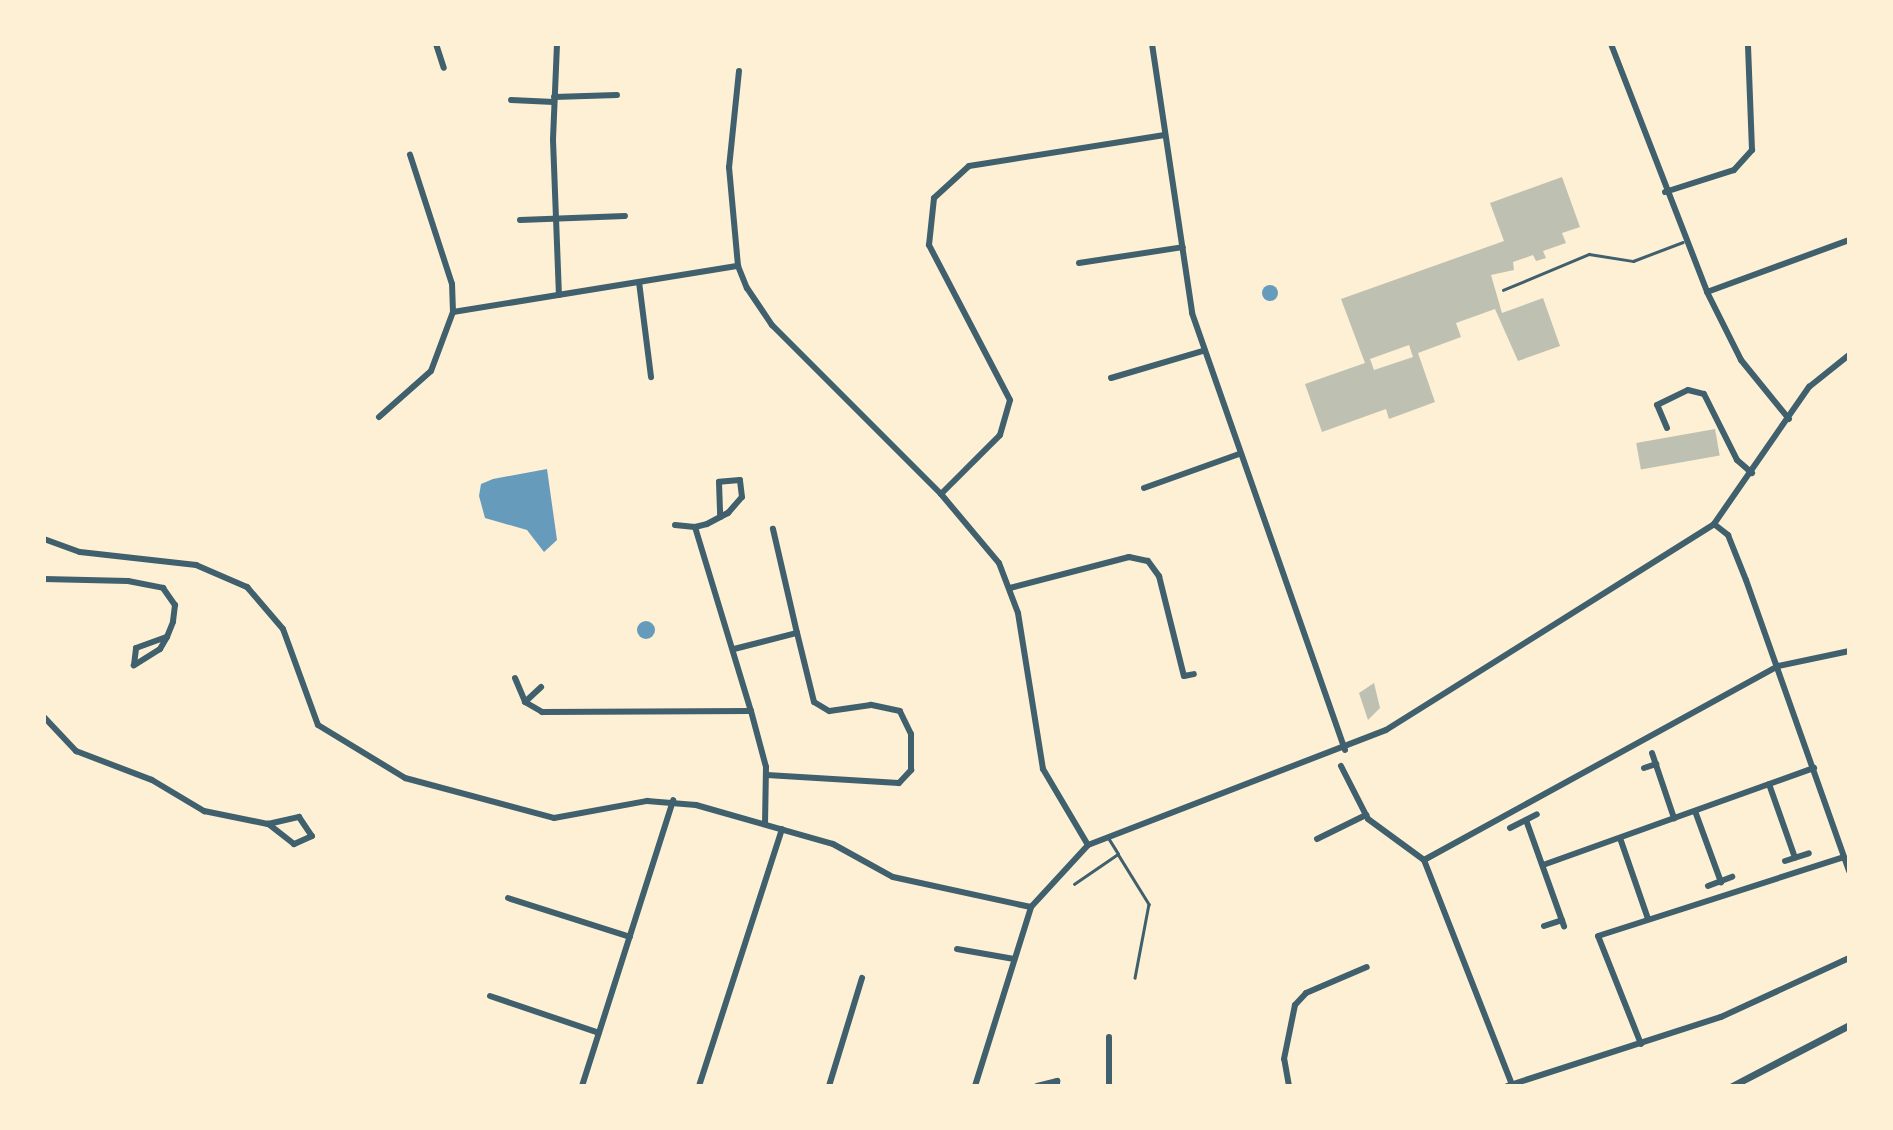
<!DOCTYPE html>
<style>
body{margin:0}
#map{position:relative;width:1893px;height:1130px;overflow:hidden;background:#fdf0d5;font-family:"PT Sans Narrow",sans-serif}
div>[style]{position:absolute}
.water>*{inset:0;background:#669bbc}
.round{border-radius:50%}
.building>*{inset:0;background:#bec0b2;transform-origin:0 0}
.service>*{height:2.5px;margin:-1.25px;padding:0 1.25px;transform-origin:1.25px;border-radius:1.25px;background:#3f606c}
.minor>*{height:6px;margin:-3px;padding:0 3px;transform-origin:3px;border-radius:3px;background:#3f606c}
.tertiary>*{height:7px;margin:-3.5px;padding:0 3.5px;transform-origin:3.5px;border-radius:3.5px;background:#3f606c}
span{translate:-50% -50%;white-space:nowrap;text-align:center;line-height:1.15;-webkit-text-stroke:7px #fdf0d5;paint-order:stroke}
.frame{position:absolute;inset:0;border:46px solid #fdf0d5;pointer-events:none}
</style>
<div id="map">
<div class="water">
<div class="round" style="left:1262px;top:285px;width:16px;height:16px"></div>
<div style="clip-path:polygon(547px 469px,557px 540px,544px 552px,527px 530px,485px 518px,479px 496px,481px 484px,493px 479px)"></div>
<div class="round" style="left:637px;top:621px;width:18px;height:18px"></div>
</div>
<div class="building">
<div style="clip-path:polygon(evenodd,1562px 177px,1580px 227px,1562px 233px,1566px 243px,1543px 251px,1546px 258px,1536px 261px,1533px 255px,1513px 262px,1514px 270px,1491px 275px,1502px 313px,1543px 298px,1560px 346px,1518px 361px,1495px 309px,1456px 323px,1461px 337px,1418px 353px,1435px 402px,1389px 419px,1386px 409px,1322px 432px,1305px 384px,1365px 363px,1341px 299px,1504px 241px,1490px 203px,1562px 177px,1409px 345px,1413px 357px,1374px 370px,1370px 359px,1409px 345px)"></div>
<div style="left:1715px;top:429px;width:27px;height:80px;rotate:80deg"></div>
<div style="clip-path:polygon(1374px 683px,1380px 708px,1368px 720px,1359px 693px)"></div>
</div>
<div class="service">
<div style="left:1503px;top:290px;width:93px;rotate:-22.7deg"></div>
<div style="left:1589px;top:254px;width:45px;rotate:9deg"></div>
<div style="left:1633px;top:261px;width:53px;rotate:-20.8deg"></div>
<div style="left:1118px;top:854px;width:59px;rotate:58.2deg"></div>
<div style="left:1149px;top:904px;width:75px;rotate:100.7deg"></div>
<div style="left:1074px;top:884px;width:53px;rotate:-34.3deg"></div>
<div style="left:1118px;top:854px;width:19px;rotate:-122deg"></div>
</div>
<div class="minor">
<div style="left:436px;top:44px;width:25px;rotate:72deg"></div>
<div style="left:557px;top:44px;width:96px;rotate:92.4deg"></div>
<div style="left:553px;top:140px;width:155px;rotate:87.8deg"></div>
<div style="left:1152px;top:44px;width:272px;rotate:81.5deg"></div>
<div style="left:1192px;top:313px;width:463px;rotate:70.7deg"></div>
<div style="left:1611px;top:44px;width:266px;rotate:68.8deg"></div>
<div style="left:1707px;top:292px;width:76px;rotate:63.4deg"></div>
<div style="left:1741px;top:360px;width:76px;rotate:50.9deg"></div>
<div style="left:739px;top:71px;width:97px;rotate:95.9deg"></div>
<div style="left:729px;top:167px;width:99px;rotate:84.8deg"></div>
<div style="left:738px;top:266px;width:24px;rotate:68deg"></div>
<div style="left:747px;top:288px;width:45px;rotate:56deg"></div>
<div style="left:772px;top:325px;width:239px;rotate:45deg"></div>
<div style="left:941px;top:494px;width:90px;rotate:50deg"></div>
<div style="left:999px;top:563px;width:53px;rotate:69.2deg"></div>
<div style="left:1018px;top:613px;width:158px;rotate:80.9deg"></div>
<div style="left:1043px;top:769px;width:88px;rotate:59.4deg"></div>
<div style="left:554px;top:97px;width:63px;rotate:-1.8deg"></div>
<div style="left:511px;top:100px;width:43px;rotate:2.7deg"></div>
<div style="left:1665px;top:192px;width:72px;rotate:-17.7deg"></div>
<div style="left:1734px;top:170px;width:27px;rotate:-48deg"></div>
<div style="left:1752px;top:150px;width:106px;rotate:-92.2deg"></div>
<div style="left:520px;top:220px;width:105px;rotate:-2.2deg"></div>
<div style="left:1079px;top:263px;width:105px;rotate:-8.7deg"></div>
<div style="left:639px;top:282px;width:96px;rotate:82.8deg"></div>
<div style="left:1707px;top:292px;width:151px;rotate:-20.1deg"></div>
<div style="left:453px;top:312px;width:289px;rotate:-9.2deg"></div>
<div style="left:1111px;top:378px;width:96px;rotate:-16.4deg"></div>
<div style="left:379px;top:417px;width:69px;rotate:-41.5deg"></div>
<div style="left:431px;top:371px;width:63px;rotate:-69.6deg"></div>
<div style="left:453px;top:312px;width:28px;rotate:-92deg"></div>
<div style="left:452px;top:284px;width:136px;rotate:-108deg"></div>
<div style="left:1667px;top:428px;width:25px;rotate:-113deg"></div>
<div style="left:1657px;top:405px;width:34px;rotate:-26deg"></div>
<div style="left:1688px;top:390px;width:16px;rotate:14deg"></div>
<div style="left:1704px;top:394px;width:74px;rotate:63.4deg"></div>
<div style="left:1737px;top:460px;width:20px;rotate:41deg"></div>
<div style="left:1144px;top:488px;width:101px;rotate:-19.7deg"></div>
<div style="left:941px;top:494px;width:83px;rotate:-45deg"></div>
<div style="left:1000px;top:435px;width:36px;rotate:-74deg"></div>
<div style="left:1010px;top:400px;width:175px;rotate:-117.6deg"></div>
<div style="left:929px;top:245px;width:47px;rotate:-83.9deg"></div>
<div style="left:934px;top:198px;width:47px;rotate:-42.4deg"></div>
<div style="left:969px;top:166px;width:198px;rotate:-9deg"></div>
<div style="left:1714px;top:524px;width:18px;rotate:38deg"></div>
<div style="left:1728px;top:535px;width:48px;rotate:68.2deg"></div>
<div style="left:1746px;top:580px;width:309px;rotate:70.5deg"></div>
<div style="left:1714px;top:524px;width:167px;rotate:-55.3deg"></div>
<div style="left:1809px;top:387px;width:51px;rotate:-38.7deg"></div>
<div style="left:675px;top:525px;width:20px;rotate:6deg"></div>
<div style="left:695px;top:527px;width:12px;rotate:-14deg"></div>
<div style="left:707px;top:524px;width:24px;rotate:-28deg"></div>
<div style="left:728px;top:513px;width:21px;rotate:-49deg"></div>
<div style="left:742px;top:497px;width:17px;rotate:-97deg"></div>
<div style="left:740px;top:480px;width:21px;rotate:175deg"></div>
<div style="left:719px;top:482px;width:35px;rotate:88deg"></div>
<div style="left:695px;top:527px;width:192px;rotate:73.1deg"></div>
<div style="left:44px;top:539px;width:38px;rotate:20deg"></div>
<div style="left:80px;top:552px;width:117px;rotate:6.4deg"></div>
<div style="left:196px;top:565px;width:56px;rotate:23.3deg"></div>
<div style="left:247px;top:587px;width:55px;rotate:49.4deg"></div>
<div style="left:283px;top:629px;width:102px;rotate:70deg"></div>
<div style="left:318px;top:725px;width:102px;rotate:31.3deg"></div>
<div style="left:405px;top:778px;width:154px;rotate:15deg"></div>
<div style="left:554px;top:818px;width:95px;rotate:-10.4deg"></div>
<div style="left:647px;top:801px;width:49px;rotate:4.7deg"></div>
<div style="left:696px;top:805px;width:142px;rotate:15.9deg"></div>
<div style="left:833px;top:844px;width:68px;rotate:28.8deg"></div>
<div style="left:893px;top:877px;width:141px;rotate:12.3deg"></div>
<div style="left:44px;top:579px;width:84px;rotate:1.4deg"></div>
<div style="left:128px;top:581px;width:36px;rotate:11deg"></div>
<div style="left:163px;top:588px;width:21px;rotate:55deg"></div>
<div style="left:175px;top:605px;width:17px;rotate:97deg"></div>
<div style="left:173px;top:622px;width:16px;rotate:112deg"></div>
<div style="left:167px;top:637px;width:14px;rotate:120deg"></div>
<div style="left:160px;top:649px;width:31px;rotate:148deg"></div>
<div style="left:134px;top:665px;width:17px;rotate:-83deg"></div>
<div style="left:136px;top:648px;width:33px;rotate:-20deg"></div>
<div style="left:1010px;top:588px;width:123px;rotate:-14.6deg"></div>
<div style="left:1129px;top:557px;width:19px;rotate:12deg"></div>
<div style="left:1148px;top:561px;width:19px;rotate:54deg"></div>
<div style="left:1159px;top:576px;width:103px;rotate:76deg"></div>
<div style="left:1184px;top:676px;width:10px;rotate:-11deg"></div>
<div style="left:734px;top:649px;width:65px;rotate:-14.3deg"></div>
<div style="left:797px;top:633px;width:107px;rotate:-103deg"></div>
<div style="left:515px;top:678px;width:26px;rotate:67deg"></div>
<div style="left:525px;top:702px;width:20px;rotate:30deg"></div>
<div style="left:542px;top:712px;width:209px;rotate:-0.3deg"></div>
<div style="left:751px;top:711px;width:58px;rotate:75deg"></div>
<div style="left:766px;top:767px;width:57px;rotate:91deg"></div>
<div style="left:525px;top:702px;width:22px;rotate:-43deg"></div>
<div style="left:44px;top:717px;width:47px;rotate:46.7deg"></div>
<div style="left:76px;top:751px;width:81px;rotate:20.9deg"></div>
<div style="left:152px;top:780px;width:61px;rotate:30.8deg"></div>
<div style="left:204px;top:811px;width:65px;rotate:11.5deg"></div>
<div style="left:268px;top:824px;width:32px;rotate:-13deg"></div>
<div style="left:299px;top:817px;width:23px;rotate:56deg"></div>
<div style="left:312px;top:836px;width:20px;rotate:156deg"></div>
<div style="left:294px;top:844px;width:33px;rotate:-142deg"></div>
<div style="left:1652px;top:753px;width:69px;rotate:71.3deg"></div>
<div style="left:1341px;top:766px;width:59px;rotate:63deg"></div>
<div style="left:1368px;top:819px;width:69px;rotate:36.2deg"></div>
<div style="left:1424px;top:860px;width:242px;rotate:68.6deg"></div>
<div style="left:1644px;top:768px;width:13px;rotate:-18deg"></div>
<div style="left:767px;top:775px;width:132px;rotate:3.5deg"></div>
<div style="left:899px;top:783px;width:18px;rotate:-47deg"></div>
<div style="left:911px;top:770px;width:36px;rotate:-90deg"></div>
<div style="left:911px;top:734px;width:25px;rotate:-116deg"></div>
<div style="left:900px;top:711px;width:30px;rotate:-168deg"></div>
<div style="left:871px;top:705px;width:42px;rotate:171.9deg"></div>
<div style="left:829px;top:711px;width:17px;rotate:-149deg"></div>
<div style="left:814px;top:702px;width:71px;rotate:-103.8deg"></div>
<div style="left:1769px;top:784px;width:78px;rotate:70.6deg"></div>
<div style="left:1695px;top:811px;width:76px;rotate:69.9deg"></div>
<div style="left:1526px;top:820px;width:113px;rotate:70.3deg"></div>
<div style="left:1510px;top:828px;width:30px;rotate:-27deg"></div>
<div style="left:1620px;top:838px;width:86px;rotate:70.9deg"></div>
<div style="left:1317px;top:839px;width:55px;rotate:-26.1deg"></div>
<div style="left:1424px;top:860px;width:404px;rotate:-28.7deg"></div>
<div style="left:1778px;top:666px;width:73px;rotate:-11.9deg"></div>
<div style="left:1785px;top:861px;width:25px;rotate:-18deg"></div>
<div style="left:1543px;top:865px;width:288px;rotate:-19.7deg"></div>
<div style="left:1708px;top:886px;width:26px;rotate:-21deg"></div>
<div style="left:508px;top:898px;width:128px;rotate:17.7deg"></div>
<div style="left:1544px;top:926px;width:19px;rotate:-18deg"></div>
<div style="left:957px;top:949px;width:58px;rotate:10deg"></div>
<div style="left:490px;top:996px;width:115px;rotate:18.7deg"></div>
<div style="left:1641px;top:1044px;width:116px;rotate:-111.7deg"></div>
<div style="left:1598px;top:936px;width:258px;rotate:-17.8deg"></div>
<div style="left:582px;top:1086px;width:300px;rotate:-72.3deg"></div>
<div style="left:699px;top:1086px;width:270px;rotate:-72.1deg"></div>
<div style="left:829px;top:1086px;width:113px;rotate:-73deg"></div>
<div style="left:975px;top:1086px;width:188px;rotate:-72.6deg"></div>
<div style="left:1031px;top:907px;width:84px;rotate:-47.4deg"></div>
<div style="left:1088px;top:845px;width:319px;rotate:-21.1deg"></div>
<div style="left:1386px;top:730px;width:387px;rotate:-32.1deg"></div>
<div style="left:1037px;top:1086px;width:21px;rotate:-14deg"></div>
<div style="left:1057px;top:1081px;width:5px;rotate:90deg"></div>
<div style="left:1109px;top:1086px;width:49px;rotate:-90deg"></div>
<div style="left:1289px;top:1086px;width:27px;rotate:-100deg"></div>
<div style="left:1284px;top:1059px;width:55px;rotate:-78.5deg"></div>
<div style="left:1295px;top:1005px;width:16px;rotate:-47deg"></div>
<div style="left:1306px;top:993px;width:66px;rotate:-23.1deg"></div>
<div style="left:1507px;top:1086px;width:225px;rotate:-17.9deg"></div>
<div style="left:1721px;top:1017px;width:141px;rotate:-24.7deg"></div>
</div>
<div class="tertiary">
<div style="left:1732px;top:1086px;width:132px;rotate:-27.5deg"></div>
</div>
<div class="frame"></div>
</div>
